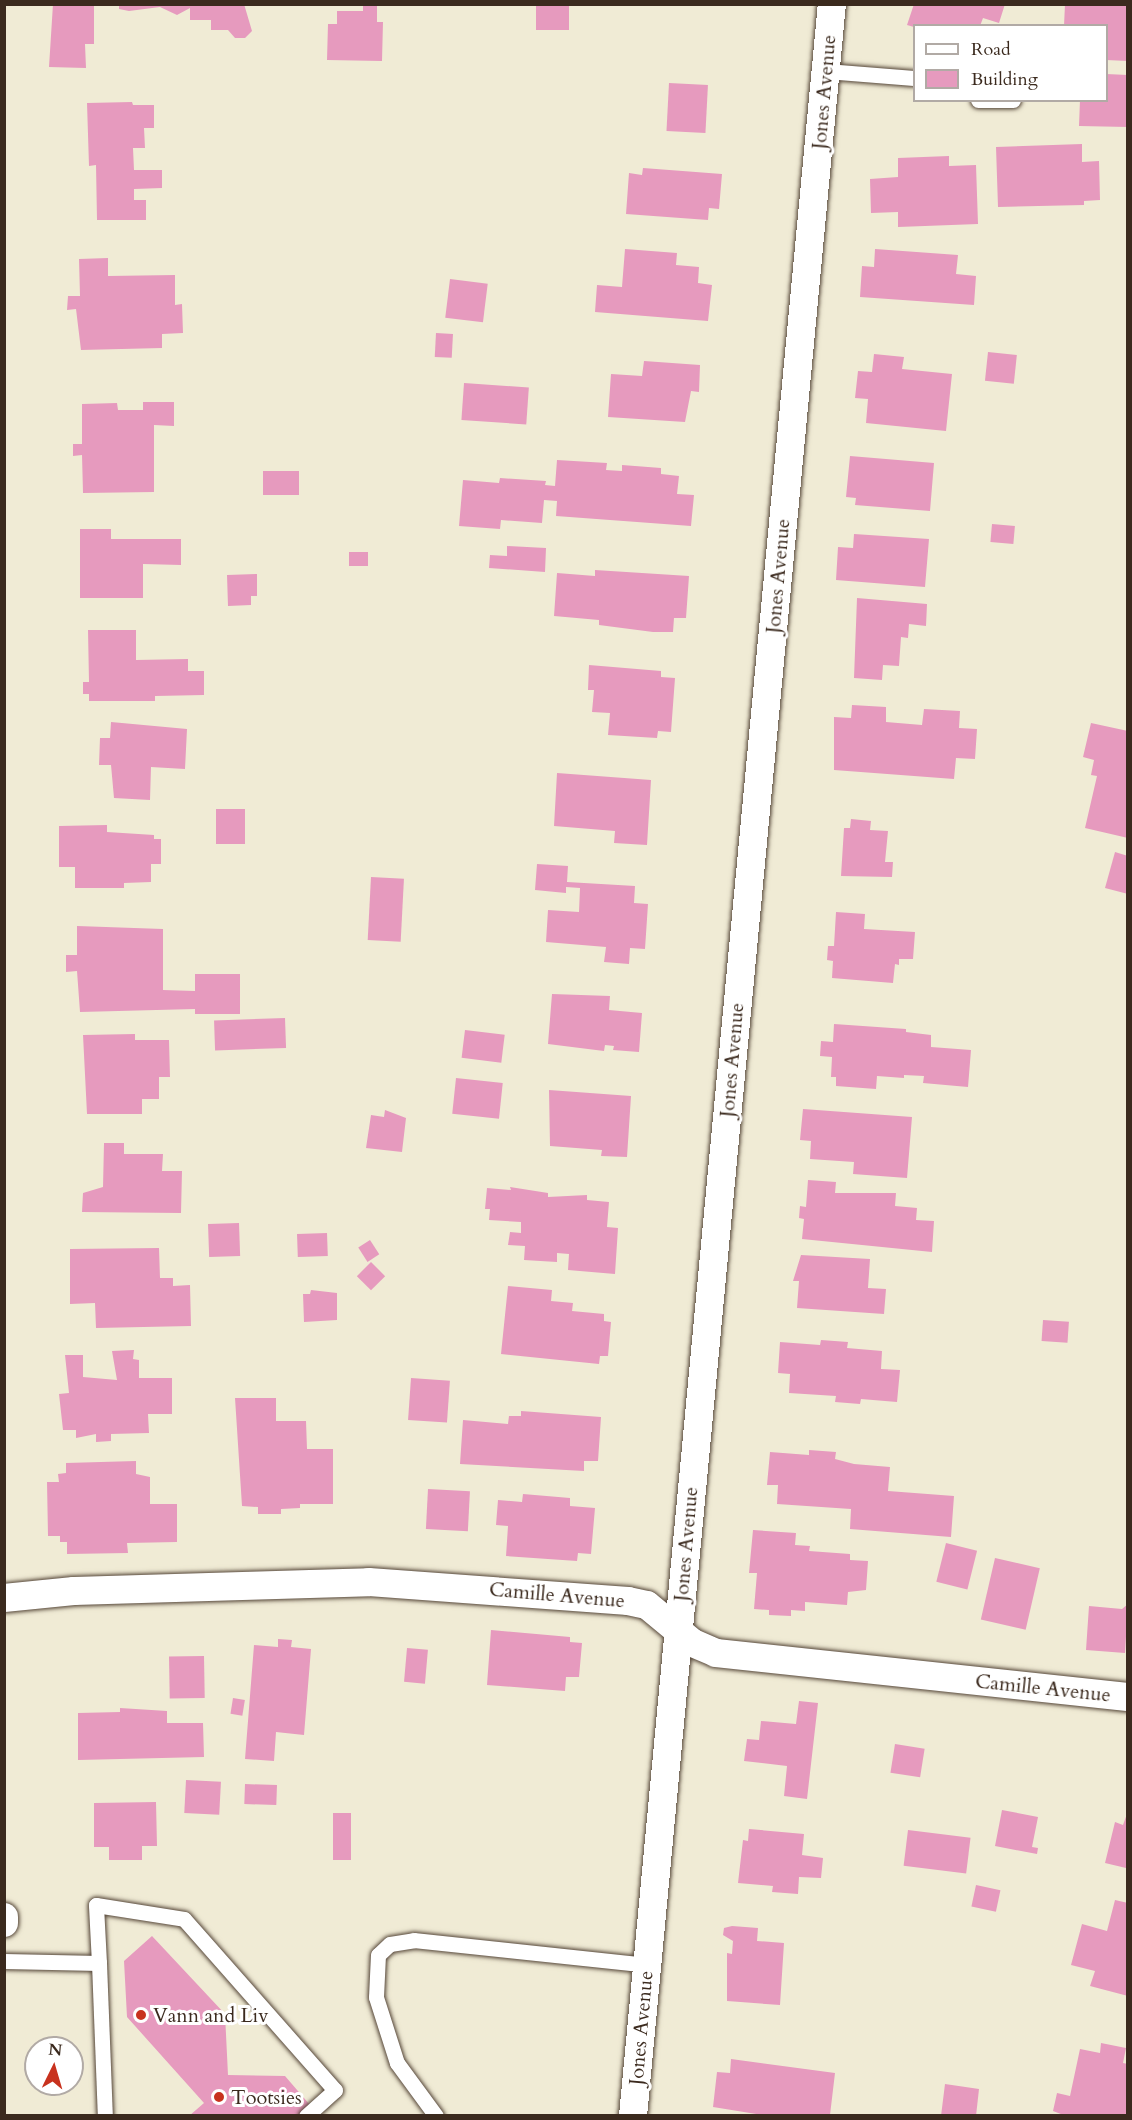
<!DOCTYPE html>
<style>
body{margin:0}
#map{position:relative;width:1132px;height:2120px;overflow:hidden;background:#f0ebd5;font-family:Cardo,serif}
div>[style]{position:absolute}
.building>*{inset:0;background:#e69abe;transform-origin:0 0}
.roads{filter:drop-shadow(0 0 2px #564739) drop-shadow(0 0 2px #564739)}
.service>*{height:15px;margin:-7.5px;padding:0 7.5px;transform-origin:7.5px;border-radius:7.5px;background:#fff}
.minor>*{height:28px;margin:-14px;padding:0 14px;transform-origin:14px;border-radius:14px;background:#fff}
.dots>*{width:16px;height:16px;translate:-50% -50%;box-sizing:border-box;border:3px solid #fff;border-radius:50%}
span{translate:-50% -50%;white-space:nowrap;text-align:center;line-height:1.15;-webkit-text-stroke:6px #fff;paint-order:stroke}
.street-label{font-size:20px;color:#3b2a1e}
.poi-label{font-size:20px;color:#3b2a1e}
.left{translate:0 -50%;text-align:left}
.frame{position:absolute;inset:0;border:6px solid #3b2a1e;pointer-events:none}
.legend{position:absolute;left:913px;top:24px;width:195px;height:78px;box-sizing:border-box;background:#fff;border:2px solid #b1aaa5;margin:0;padding:8px 10px;list-style:none;font-size:18px;color:#3b2a1e}
.legend li{display:flex;align-items:center;gap:12px;height:30px}
.legend b{width:30px;border:2px solid #b1aaa5}
.north{position:absolute;left:24px;top:2036px;width:60px;height:60px;box-sizing:border-box;background:#fff;border:2px solid #b1aaa5;border-radius:50%;rotate:5deg;font-size:16px;font-weight:700;line-height:24px;text-align:center;color:#3b2a1e}
.north::after{content:'';display:block;margin:auto;width:21px;height:27px;background:#c8321e;clip-path:polygon(50% 0,100% 100%,50% 72%,0 100%)}
</style>
<div id="map">
<div class="building">
<div style="clip-path:polygon(53px 4px,94px 4px,94px 44px,85px 44px,86px 68px,49px 67px)"></div>
<div style="clip-path:polygon(119px 4px,244px 4px,252px 31px,245px 38px,235px 38px,228px 30px,211px 30px,211px 20px,190px 20px,190px 8px,177px 15px,160px 7px,129px 11px,119px 9px)"></div>
<div style="clip-path:polygon(363px 4px,377px 4px,377px 22px,383px 22px,382px 61px,327px 60px,328px 24px,337px 24px,337px 11px,363px 11px)"></div>
<div style="left:536px;top:4px;width:33px;height:26px"></div>
<div style="clip-path:polygon(914px 4px,1005px 4px,999px 23px,983px 18px,980px 26px,914px 27px,907px 25px)"></div>
<div style="clip-path:polygon(1065px 4px,1128px 4px,1128px 61px,1106px 60px,1106px 26px,1064px 26px)"></div>
<div style="clip-path:polygon(1106px 74px,1128px 75px,1128px 127px,1079px 126px,1080px 100px,1106px 100px)"></div>
<div style="left:669px;top:83px;width:39px;height:48px;rotate:3deg"></div>
<div style="clip-path:polygon(132px 102px,133px 105px,154px 105px,154px 128px,144px 128px,145px 148px,133px 148px,134px 170px,162px 170px,162px 188px,134px 189px,134px 200px,146px 200px,146px 220px,97px 220px,96px 165px,89px 166px,87px 103px)"></div>
<div style="clip-path:polygon(1082px 144px,1082px 162px,1099px 161px,1100px 200px,1084px 201px,1084px 205px,998px 207px,996px 147px)"></div>
<div style="clip-path:polygon(949px 156px,949px 166px,976px 165px,978px 224px,898px 227px,898px 212px,871px 213px,870px 179px,898px 177px,898px 158px)"></div>
<div style="clip-path:polygon(643px 168px,722px 174px,719px 209px,709px 208px,708px 220px,626px 214px,629px 173px,642px 175px)"></div>
<div style="clip-path:polygon(625px 249px,677px 253px,676px 265px,699px 267px,698px 283px,712px 285px,708px 321px,595px 312px,597px 285px,622px 287px)"></div>
<div style="clip-path:polygon(875px 249px,958px 255px,956px 274px,976px 276px,974px 305px,860px 297px,862px 266px,874px 267px)"></div>
<div style="clip-path:polygon(108px 258px,108px 276px,175px 275px,175px 305px,182px 304px,183px 333px,162px 334px,162px 348px,81px 350px,76px 309px,67px 310px,68px 296px,80px 296px,79px 259px)"></div>
<div style="left:450px;top:279px;width:38px;height:39px;rotate:7deg"></div>
<div style="left:436px;top:333px;width:17px;height:24px;rotate:3deg"></div>
<div style="left:988px;top:352px;width:29px;height:29px;rotate:6deg"></div>
<div style="clip-path:polygon(874px 354px,904px 357px,902px 369px,952px 374px,946px 431px,866px 423px,868px 399px,855px 398px,858px 371px,872px 372px)"></div>
<div style="clip-path:polygon(644px 361px,700px 365px,699px 392px,691px 391px,685px 422px,608px 417px,611px 374px,642px 376px)"></div>
<div style="left:464px;top:383px;width:65px;height:37px;rotate:4deg"></div>
<div style="clip-path:polygon(143px 402px,174px 402px,174px 426px,154px 425px,154px 492px,83px 493px,82px 455px,73px 456px,73px 444px,82px 444px,82px 404px,117px 403px,118px 410px,143px 410px)"></div>
<div style="clip-path:polygon(850px 456px,934px 463px,930px 511px,855px 505px,856px 498px,846px 497px)"></div>
<div style="clip-path:polygon(557px 460px,607px 463px,606px 470px,622px 471px,622px 465px,661px 468px,661px 474px,679px 476px,677px 494px,694px 495px,691px 526px,556px 516px,557px 501px,544px 500px,542px 523px,501px 520px,500px 529px,459px 526px,463px 480px,499px 483px,500px 478px,546px 481px,545px 485px,555px 486px)"></div>
<div style="left:299px;top:471px;width:24px;height:36px;rotate:90deg"></div>
<div style="left:992px;top:524px;width:23px;height:18px;rotate:5deg"></div>
<div style="clip-path:polygon(80px 529px,111px 529px,111px 539px,181px 539px,181px 565px,143px 564px,143px 598px,80px 598px)"></div>
<div style="clip-path:polygon(854px 534px,929px 539px,925px 587px,836px 580px,838px 547px,853px 548px)"></div>
<div style="clip-path:polygon(507px 546px,546px 548px,545px 572px,489px 568px,490px 555px,507px 556px)"></div>
<div style="left:349px;top:552px;width:19px;height:14px"></div>
<div style="clip-path:polygon(595px 570px,689px 576px,686px 618px,674px 618px,673px 632px,653px 632px,599px 625px,599px 620px,554px 616px,557px 573px,595px 576px)"></div>
<div style="clip-path:polygon(257px 574px,257px 596px,251px 596px,251px 605px,228px 606px,227px 575px)"></div>
<div style="clip-path:polygon(857px 598px,927px 604px,926px 626px,909px 624px,908px 638px,901px 637px,899px 666px,883px 665px,882px 680px,854px 678px)"></div>
<div style="clip-path:polygon(88px 630px,136px 630px,136px 660px,188px 659px,188px 671px,204px 671px,204px 695px,155px 696px,155px 701px,89px 701px,89px 694px,83px 694px,83px 682px,89px 682px)"></div>
<div style="clip-path:polygon(589px 665px,661px 671px,661px 677px,675px 678px,671px 732px,658px 731px,657px 738px,608px 735px,610px 713px,592px 712px,594px 690px,588px 690px)"></div>
<div style="clip-path:polygon(852px 705px,886px 707px,886px 722px,922px 725px,924px 709px,960px 711px,959px 728px,977px 729px,975px 759px,956px 758px,954px 779px,834px 770px,834px 717px,851px 718px)"></div>
<div style="clip-path:polygon(111px 722px,187px 729px,185px 769px,151px 767px,150px 800px,114px 798px,111px 765px,99px 765px,100px 738px,110px 738px)"></div>
<div style="clip-path:polygon(1091px 723px,1128px 731px,1128px 838px,1085px 828px,1097px 776px,1091px 775px,1094px 760px,1083px 757px)"></div>
<div style="clip-path:polygon(557px 773px,651px 780px,647px 845px,614px 843px,615px 831px,554px 826px)"></div>
<div style="left:216px;top:809px;width:29px;height:35px"></div>
<div style="clip-path:polygon(851px 819px,871px 821px,870px 830px,888px 831px,885px 862px,893px 862px,892px 877px,841px 876px,844px 828px,850px 828px)"></div>
<div style="clip-path:polygon(107px 825px,107px 832px,154px 835px,154px 839px,161px 839px,161px 864px,151px 864px,151px 882px,124px 883px,124px 888px,75px 888px,75px 867px,59px 867px,59px 826px)"></div>
<div style="clip-path:polygon(1115px 852px,1128px 856px,1128px 894px,1105px 888px)"></div>
<div style="clip-path:polygon(537px 864px,568px 866px,567px 882px,635px 886px,634px 903px,648px 904px,645px 949px,630px 948px,629px 964px,604px 962px,606px 947px,546px 942px,548px 910px,579px 912px,580px 888px,566px 887px,566px 893px,535px 890px)"></div>
<div style="left:371px;top:877px;width:33px;height:63px;rotate:3deg"></div>
<div style="clip-path:polygon(836px 912px,865px 914px,864px 929px,915px 932px,913px 959px,899px 959px,899px 965px,895px 964px,893px 983px,832px 978px,833px 961px,827px 960px,828px 946px,834px 946px)"></div>
<div style="clip-path:polygon(77px 926px,163px 929px,163px 990px,195px 991px,195px 974px,240px 974px,240px 1014px,195px 1014px,195px 1009px,80px 1012px,77px 971px,66px 972px,66px 955px,77px 955px)"></div>
<div style="clip-path:polygon(552px 994px,610px 996px,609px 1010px,642px 1013px,639px 1052px,613px 1050px,614px 1046px,605px 1045px,604px 1051px,548px 1044px)"></div>
<div style="left:285px;top:1018px;width:30px;height:71px;rotate:88deg"></div>
<div style="clip-path:polygon(834px 1024px,906px 1029px,906px 1032px,931px 1035px,931px 1047px,971px 1050px,968px 1087px,923px 1083px,924px 1076px,904px 1075px,904px 1078px,877px 1076px,876px 1089px,836px 1086px,836px 1077px,831px 1077px,832px 1057px,820px 1056px,821px 1041px,833px 1042px)"></div>
<div style="left:465px;top:1030px;width:40px;height:28px;rotate:7deg"></div>
<div style="clip-path:polygon(135px 1034px,135px 1040px,169px 1040px,170px 1077px,159px 1077px,159px 1099px,142px 1099px,142px 1114px,87px 1114px,83px 1035px)"></div>
<div style="left:456px;top:1078px;width:47px;height:36px;rotate:6deg"></div>
<div style="clip-path:polygon(549px 1090px,631px 1096px,627px 1157px,601px 1156px,602px 1150px,550px 1146px)"></div>
<div style="clip-path:polygon(803px 1109px,912px 1117px,907px 1178px,853px 1174px,854px 1162px,810px 1159px,811px 1141px,800px 1140px)"></div>
<div style="clip-path:polygon(385px 1110px,406px 1118px,402px 1152px,366px 1148px,371px 1115px,384px 1117px)"></div>
<div style="clip-path:polygon(104px 1143px,124px 1143px,124px 1154px,163px 1154px,162px 1171px,182px 1171px,181px 1213px,82px 1212px,83px 1193px,103px 1187px)"></div>
<div style="clip-path:polygon(808px 1180px,836px 1182px,835px 1193px,896px 1193px,895px 1206px,917px 1208px,916px 1220px,934px 1221px,932px 1252px,802px 1239px,804px 1219px,799px 1218px,800px 1206px,806px 1207px)"></div>
<div style="clip-path:polygon(510px 1187px,548px 1193px,548px 1197px,587px 1195px,587px 1200px,609px 1202px,607px 1227px,618px 1228px,615px 1274px,568px 1270px,569px 1254px,557px 1253px,557px 1262px,524px 1260px,525px 1246px,508px 1245px,510px 1232px,521px 1233px,521px 1222px,489px 1220px,490px 1209px,485px 1209px,487px 1188px,511px 1190px)"></div>
<div style="left:239px;top:1223px;width:33px;height:31px;rotate:88deg"></div>
<div style="left:327px;top:1233px;width:23px;height:30px;rotate:88deg"></div>
<div style="left:370px;top:1240px;width:17px;height:14px;rotate:57deg"></div>
<div style="clip-path:polygon(159px 1248px,160px 1278px,173px 1278px,173px 1286px,190px 1285px,191px 1326px,96px 1328px,95px 1303px,70px 1304px,70px 1249px)"></div>
<div style="clip-path:polygon(801px 1255px,870px 1259px,868px 1288px,886px 1289px,884px 1314px,797px 1308px,799px 1281px,793px 1281px)"></div>
<div style="left:371px;top:1262px;width:20px;height:20px;rotate:45deg"></div>
<div style="clip-path:polygon(508px 1286px,552px 1290px,551px 1301px,573px 1303px,572px 1311px,604px 1314px,604px 1321px,611px 1322px,608px 1356px,600px 1356px,599px 1364px,501px 1354px)"></div>
<div style="clip-path:polygon(311px 1290px,337px 1293px,337px 1320px,304px 1322px,303px 1294px,310px 1294px)"></div>
<div style="left:1043px;top:1320px;width:26px;height:21px;rotate:4deg"></div>
<div style="clip-path:polygon(821px 1340px,848px 1342px,847px 1348px,882px 1351px,881px 1369px,900px 1370px,897px 1402px,861px 1399px,860px 1404px,835px 1402px,836px 1396px,789px 1393px,790px 1374px,778px 1373px,780px 1342px,820px 1345px)"></div>
<div style="clip-path:polygon(134px 1350px,133px 1359px,139px 1360px,139px 1378px,172px 1378px,172px 1414px,148px 1414px,149px 1433px,111px 1434px,111px 1441px,96px 1442px,96px 1434px,76px 1438px,76px 1430px,63px 1430px,59px 1394px,69px 1393px,65px 1355px,83px 1355px,83px 1377px,117px 1380px,112px 1351px)"></div>
<div style="left:411px;top:1378px;width:39px;height:42px;rotate:4deg"></div>
<div style="clip-path:polygon(235px 1398px,276px 1398px,276px 1421px,306px 1421px,307px 1449px,333px 1449px,333px 1504px,300px 1504px,300px 1508px,281px 1509px,281px 1514px,258px 1514px,258px 1507px,242px 1506px)"></div>
<div style="clip-path:polygon(521px 1411px,601px 1417px,598px 1461px,584px 1461px,584px 1471px,460px 1464px,463px 1420px,508px 1424px,509px 1416px,521px 1416px)"></div>
<div style="clip-path:polygon(809px 1450px,836px 1452px,835px 1459px,854px 1464px,890px 1467px,888px 1491px,954px 1496px,951px 1537px,850px 1529px,851px 1509px,777px 1504px,778px 1485px,767px 1485px,770px 1452px,809px 1455px)"></div>
<div style="clip-path:polygon(136px 1461px,136px 1474px,150px 1477px,150px 1504px,177px 1504px,177px 1542px,127px 1543px,128px 1553px,67px 1554px,67px 1542px,60px 1542px,60px 1536px,48px 1536px,47px 1482px,59px 1482px,58px 1474px,66px 1473px,66px 1463px)"></div>
<div style="left:428px;top:1489px;width:42px;height:40px;rotate:3deg"></div>
<div style="clip-path:polygon(523px 1494px,570px 1498px,570px 1506px,595px 1508px,591px 1554px,578px 1553px,577px 1561px,506px 1556px,508px 1526px,496px 1525px,498px 1500px,522px 1502px)"></div>
<div style="clip-path:polygon(753px 1530px,796px 1533px,795px 1545px,810px 1546px,809px 1551px,850px 1554px,850px 1560px,868px 1561px,866px 1590px,848px 1592px,847px 1605px,805px 1602px,805px 1611px,791px 1610px,791px 1616px,769px 1615px,769px 1610px,754px 1609px,757px 1573px,749px 1573px)"></div>
<div style="left:946px;top:1543px;width:32px;height:40px;rotate:14deg"></div>
<div style="left:995px;top:1558px;width:46px;height:63px;rotate:13deg"></div>
<div style="clip-path:polygon(1128px 1604px,1125px 1653px,1086px 1650px,1089px 1606px,1122px 1609px)"></div>
<div style="clip-path:polygon(491px 1630px,570px 1637px,570px 1642px,582px 1643px,579px 1677px,566px 1677px,565px 1691px,487px 1685px)"></div>
<div style="clip-path:polygon(278px 1639px,292px 1640px,291px 1647px,311px 1649px,304px 1735px,276px 1732px,274px 1761px,245px 1759px,254px 1645px,278px 1647px)"></div>
<div style="left:407px;top:1648px;width:21px;height:34px;rotate:5deg"></div>
<div style="left:204px;top:1656px;width:42px;height:35px;rotate:89deg"></div>
<div style="left:233px;top:1698px;width:12px;height:16px;rotate:9deg"></div>
<div style="clip-path:polygon(799px 1701px,818px 1703px,807px 1799px,784px 1796px,787px 1766px,744px 1761px,747px 1739px,759px 1740px,761px 1721px,796px 1724px)"></div>
<div style="clip-path:polygon(120px 1708px,167px 1711px,167px 1723px,203px 1723px,204px 1757px,78px 1760px,78px 1713px,120px 1712px)"></div>
<div style="left:895px;top:1744px;width:30px;height:29px;rotate:9deg"></div>
<div style="left:186px;top:1780px;width:35px;height:33px;rotate:3deg"></div>
<div style="left:245px;top:1784px;width:32px;height:20px;rotate:2deg"></div>
<div style="clip-path:polygon(156px 1802px,157px 1846px,142px 1846px,142px 1860px,109px 1860px,109px 1847px,94px 1847px,94px 1803px)"></div>
<div style="clip-path:polygon(1002px 1810px,1038px 1817px,1032px 1847px,1038px 1848px,1037px 1854px,995px 1846px)"></div>
<div style="clip-path:polygon(1128px 1811px,1126px 1868px,1105px 1863px,1115px 1822px,1123px 1825px)"></div>
<div style="left:333px;top:1813px;width:18px;height:47px"></div>
<div style="clip-path:polygon(749px 1829px,804px 1834px,802px 1855px,823px 1858px,821px 1878px,799px 1877px,798px 1894px,772px 1892px,773px 1886px,738px 1883px,743px 1840px,748px 1841px)"></div>
<div style="left:908px;top:1830px;width:63px;height:36px;rotate:7deg"></div>
<div style="left:976px;top:1885px;width:25px;height:22px;rotate:12deg"></div>
<div style="clip-path:polygon(1115px 1900px,1128px 1903px,1128px 1996px,1090px 1986px,1095px 1971px,1071px 1965px,1082px 1924px,1107px 1931px)"></div>
<div style="clip-path:polygon(732px 1926px,758px 1928px,757px 1941px,784px 1943px,780px 2005px,727px 2001px,727px 1953px,732px 1954px,733px 1941px,723px 1935px,724px 1928px)"></div>
<div style="clip-path:polygon(152px 1936px,225px 2014px,228px 2075px,285px 2076px,310px 2105px,298px 2116px,189px 2116px,204px 2103px,127px 2017px,124px 1961px)"></div>
<div style="clip-path:polygon(1101px 2043px,1126px 2048px,1123px 2063px,1128px 2064px,1128px 2116px,1066px 2116px,1053px 2111px,1057px 2093px,1070px 2096px,1080px 2049px,1100px 2053px)"></div>
<div style="clip-path:polygon(731px 2059px,835px 2073px,830px 2115px,769px 2116px,713px 2107px,717px 2072px,730px 2073px)"></div>
<div style="clip-path:polygon(945px 2084px,979px 2089px,976px 2116px,941px 2116px)"></div>
</div>
<div class="roads">
<div class="service">
<div style="left:826px;top:71px;width:88px;rotate:4.5deg"></div>
<div style="left:978px;top:100px;width:35px"></div>
<div style="left:4px;top:1961px;width:95px;rotate:1.2deg"></div>
<div style="left:99px;top:1963px;width:58px;rotate:-93deg"></div>
<div style="left:96px;top:1905px;width:89px;rotate:9deg"></div>
<div style="left:184px;top:1919px;width:228px;rotate:48.6deg"></div>
<div style="left:335px;top:2090px;width:39px;rotate:138deg"></div>
<div style="left:99px;top:1963px;width:153px;rotate:87.8deg"></div>
<div style="left:436px;top:2116px;width:66px;rotate:-126.3deg"></div>
<div style="left:397px;top:2063px;width:69px;rotate:-107.7deg"></div>
<div style="left:376px;top:1997px;width:42px;rotate:-87.3deg"></div>
<div style="left:378px;top:1955px;width:16px;rotate:-43deg"></div>
<div style="left:390px;top:1944px;width:24px;rotate:-9deg"></div>
<div style="left:414px;top:1940px;width:234px;rotate:6.1deg"></div>
</div>
<div class="minor">
<div style="left:4px;top:1598px;width:70px;rotate:-5.7deg"></div>
<div style="left:74px;top:1591px;width:295px;rotate:-1.7deg"></div>
<div style="left:369px;top:1582px;width:260px;rotate:4.2deg"></div>
<div style="left:628px;top:1601px;width:19px;rotate:12deg"></div>
<div style="left:647px;top:1605px;width:60px;rotate:39.6deg"></div>
<div style="left:693px;top:1643px;width:25px;rotate:23deg"></div>
<div style="left:716px;top:1653px;width:414px;rotate:6.1deg"></div>
<div style="left:4px;top:1917px;width:6px;rotate:90deg"></div>
<div style="left:633px;top:2116px;width:2121px;rotate:-84.62deg"></div>
</div>
</div>
<div class="dots">
<div style="left:141px;top:2015px;background:#c8321e"></div>
<div style="left:219px;top:2097px;background:#c8321e"></div>
</div>
<div class="street-label">
<span style="left:824px;top:92px;rotate:-85deg">Jones Avenue</span>
<span style="left:778px;top:576px;rotate:-85deg">Jones Avenue</span>
<span style="left:732px;top:1060px;rotate:-85deg">Jones Avenue</span>
<span style="left:686px;top:1544px;rotate:-85deg">Jones Avenue</span>
<span style="left:557px;top:1595px;rotate:5deg">Camille Avenue</span>
<span style="left:1043px;top:1688px;rotate:6deg">Camille Avenue</span>
<span style="left:641px;top:2028px;rotate:-85deg">Jones Avenue</span>
</div>
<div class="poi-label">
<span class="left" style="left:153px;top:2015px">Vann and Liv</span>
<span class="left" style="left:231px;top:2097px">Tootsies</span>
</div>
<div class="frame"></div>
<ul class="legend">
<li><b style="height:8px;background:#fff"></b>Road</li>
<li><b style="height:16px;background:#e69abe"></b>Building</li>
</ul>
<div class="north">N</div>
</div>
